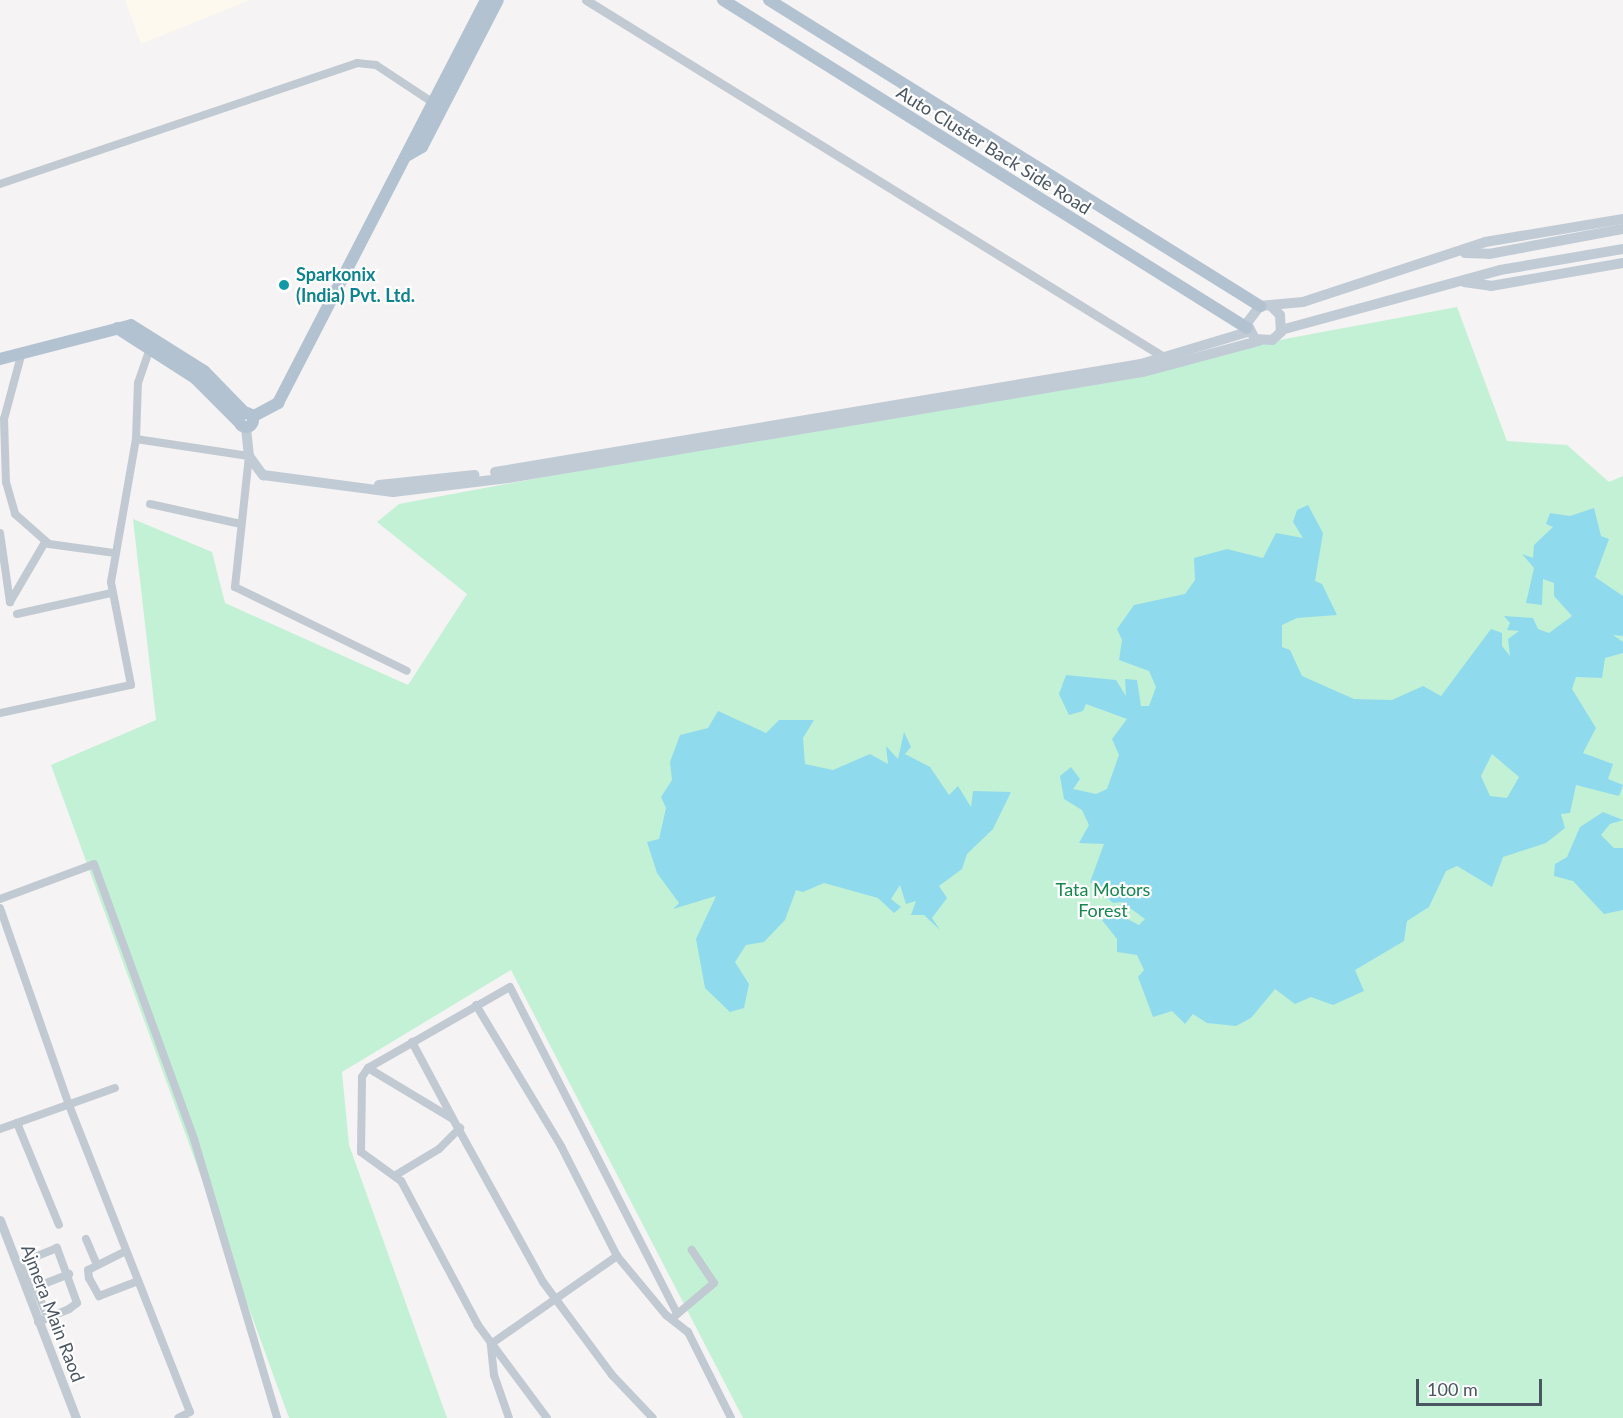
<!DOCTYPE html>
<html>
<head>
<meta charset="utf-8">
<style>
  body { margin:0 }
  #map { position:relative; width:1623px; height:1418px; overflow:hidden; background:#f5f3f3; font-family:Lato,sans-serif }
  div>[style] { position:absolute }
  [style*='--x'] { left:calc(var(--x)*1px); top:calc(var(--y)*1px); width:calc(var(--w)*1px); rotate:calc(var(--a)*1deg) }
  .commercial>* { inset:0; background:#fdf9ef }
  .green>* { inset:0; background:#c3f1d5 }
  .water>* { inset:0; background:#90daee }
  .minor>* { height:8px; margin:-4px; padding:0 4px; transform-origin:4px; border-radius:4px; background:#c1cad2 }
  .tertiary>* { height:9px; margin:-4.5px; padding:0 4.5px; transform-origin:4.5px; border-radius:4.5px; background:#c1cad2 }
  .secondary>* { height:10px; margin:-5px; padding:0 5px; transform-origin:5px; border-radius:5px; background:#c1cbd6 }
  .primary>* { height:12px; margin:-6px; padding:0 6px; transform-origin:6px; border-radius:6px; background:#b3c2d1 }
  .primary>.ring { margin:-6px; padding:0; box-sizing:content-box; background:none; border:12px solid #b3c2d1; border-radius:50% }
  .dots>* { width:16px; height:16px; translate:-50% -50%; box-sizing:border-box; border:3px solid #fff; border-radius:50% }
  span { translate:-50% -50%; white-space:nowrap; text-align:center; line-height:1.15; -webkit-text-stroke:4.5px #fff; paint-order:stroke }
  .street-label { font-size:18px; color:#4a5661 }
  .culture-label { font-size:18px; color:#0d838f; font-weight:700 }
  .left { translate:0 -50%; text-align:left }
  .park-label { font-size:18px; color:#17864f }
  .scale { position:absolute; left:1416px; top:1379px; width:126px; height:27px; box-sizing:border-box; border:3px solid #4a5661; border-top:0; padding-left:8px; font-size:18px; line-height:21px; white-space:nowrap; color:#4a5661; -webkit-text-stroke:4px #fff; paint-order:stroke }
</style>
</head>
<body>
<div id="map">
  <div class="commercial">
    <i style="clip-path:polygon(125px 0,250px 0,141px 44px)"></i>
  </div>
  <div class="green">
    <i style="clip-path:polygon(1457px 307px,1507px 441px,1567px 445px,1609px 482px,1623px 476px,1623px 1418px,743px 1418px,511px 970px,342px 1072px,349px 1145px,447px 1418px,289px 1418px,51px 765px,156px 720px,133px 519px,212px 552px,225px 603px,408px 685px,467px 594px,377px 522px,399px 504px)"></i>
  </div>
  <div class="water">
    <i style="clip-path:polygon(evenodd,1308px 505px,1323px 533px,1315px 581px,1322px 584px,1337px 615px,1297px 618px,1282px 625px,1282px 647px,1290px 650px,1302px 676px,1354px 699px,1392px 700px,1423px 686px,1441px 696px,1491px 629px,1502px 633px,1502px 646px,1510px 656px,1508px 639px,1519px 631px,1507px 630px,1510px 623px,1504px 616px,1533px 618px,1538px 629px,1549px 633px,1572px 616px,1554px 596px,1554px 583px,1543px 579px,1542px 605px,1526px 603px,1534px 568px,1522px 554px,1533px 558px,1534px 545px,1553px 527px,1546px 524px,1550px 513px,1570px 516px,1594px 508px,1601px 536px,1609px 539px,1595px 577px,1623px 596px,1623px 636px,1613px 635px,1623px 642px,1623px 653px,1605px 658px,1602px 678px,1576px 677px,1572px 689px,1596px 728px,1583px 753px,1613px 764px,1608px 779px,1623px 785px,1619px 796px,1576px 785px,1570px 813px,1561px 814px,1565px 828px,1546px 843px,1503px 857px,1492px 887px,1457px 866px,1446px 871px,1429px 907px,1407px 921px,1404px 941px,1355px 970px,1364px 991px,1333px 1005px,1311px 997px,1295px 1004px,1275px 989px,1251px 1018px,1236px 1026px,1207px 1023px,1193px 1014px,1185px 1024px,1172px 1011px,1153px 1017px,1138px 977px,1144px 970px,1137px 955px,1117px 952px,1117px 939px,1102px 920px,1114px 912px,1139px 925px,1145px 919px,1122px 902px,1113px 903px,1090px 882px,1104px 844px,1079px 843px,1089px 825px,1082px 810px,1064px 799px,1060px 776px,1071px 767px,1080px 779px,1073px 789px,1096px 794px,1107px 789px,1119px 755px,1112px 739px,1127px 719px,1086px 704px,1083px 711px,1069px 715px,1059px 694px,1066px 675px,1116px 680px,1126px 696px,1125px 679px,1137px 680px,1141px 706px,1149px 706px,1156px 687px,1149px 671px,1119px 660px,1122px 640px,1117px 629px,1134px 605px,1185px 594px,1195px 580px,1194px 558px,1227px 549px,1263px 558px,1276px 533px,1303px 538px,1293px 522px,1297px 510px,1308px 505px,1492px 754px,1519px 777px,1507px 798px,1490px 796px,1481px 776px,1492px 754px)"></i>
    <i style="clip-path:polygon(718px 711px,766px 733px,779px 720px,814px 720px,803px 738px,805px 764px,833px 770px,870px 754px,888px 764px,886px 746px,898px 759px,904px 732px,911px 747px,905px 754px,930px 767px,949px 795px,958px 786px,971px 807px,973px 791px,1011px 792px,993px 829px,967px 854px,962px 869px,939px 886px,947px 898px,932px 918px,940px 930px,924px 915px,911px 915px,916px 901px,906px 904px,900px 885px,891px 899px,901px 907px,894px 913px,878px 898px,824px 883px,803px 892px,796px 890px,785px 920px,764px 942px,746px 945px,735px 962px,749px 984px,744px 1008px,730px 1012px,705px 988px,696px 939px,716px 896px,673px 909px,679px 903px,657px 873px,647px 842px,659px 839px,666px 808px,661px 797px,672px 780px,670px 762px,680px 735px,708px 728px)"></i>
    <i style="clip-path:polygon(1603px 812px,1623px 820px,1610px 824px,1601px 835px,1614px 848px,1623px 848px,1623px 910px,1604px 914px,1573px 881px,1554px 876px,1555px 864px,1567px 857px,1580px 827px)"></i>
  </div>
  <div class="minor">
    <i style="--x:0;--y:184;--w:377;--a:-18.7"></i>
    <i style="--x:357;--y:63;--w:19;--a:6"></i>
    <i style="--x:376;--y:65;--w:71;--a:33.5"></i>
    <i style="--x:22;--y:352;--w:69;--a:105"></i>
    <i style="--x:4;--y:419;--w:63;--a:88.2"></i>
    <i style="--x:6;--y:482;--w:33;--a:74"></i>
    <i style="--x:15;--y:514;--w:45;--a:41.4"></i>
    <i style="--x:49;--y:544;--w:67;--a:7.8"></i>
    <i style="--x:136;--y:439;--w:114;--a:8.6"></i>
    <i style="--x:249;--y:456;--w:132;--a:96.1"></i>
    <i style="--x:235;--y:587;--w:191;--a:26"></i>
    <i style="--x:150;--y:504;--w:93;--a:12.4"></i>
    <i style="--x:0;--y:533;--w:70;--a:81.8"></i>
    <i style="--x:10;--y:602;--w:69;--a:-59.7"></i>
    <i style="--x:17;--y:614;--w:96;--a:-12.6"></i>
    <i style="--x:0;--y:713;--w:134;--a:-12.1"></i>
    <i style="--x:131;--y:685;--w:105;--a:-101"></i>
    <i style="--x:111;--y:582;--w:145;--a:-80.1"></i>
    <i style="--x:136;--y:439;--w:56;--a:-88"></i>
    <i style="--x:138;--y:383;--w:36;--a:-71"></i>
    <i style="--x:0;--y:899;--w:100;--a:-20.4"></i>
    <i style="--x:94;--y:864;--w:293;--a:70"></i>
    <i style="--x:194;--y:1139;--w:291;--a:73.4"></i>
    <i style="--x:0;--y:908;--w:209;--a:70.7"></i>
    <i style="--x:69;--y:1105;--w:330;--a:68.5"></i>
    <i style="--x:190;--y:1412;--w:13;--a:153"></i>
    <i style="--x:476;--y:1005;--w:165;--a:58.9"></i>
    <i style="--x:561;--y:1146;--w:123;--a:63"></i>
    <i style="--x:617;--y:1256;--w:77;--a:50.3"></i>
    <i style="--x:666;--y:1315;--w:28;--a:38"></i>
    <i style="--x:688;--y:1332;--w:96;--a:63.4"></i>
    <i style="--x:412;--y:1042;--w:85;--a:61.9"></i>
    <i style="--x:368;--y:1068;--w:99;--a:31"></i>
    <i style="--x:453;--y:1119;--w:186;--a:61.1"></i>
    <i style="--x:543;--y:1282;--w:116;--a:53.4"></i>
    <i style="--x:612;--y:1375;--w:59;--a:46.4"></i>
    <i style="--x:17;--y:1123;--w:110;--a:67.6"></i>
    <i style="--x:0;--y:1129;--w:122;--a:-19.6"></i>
    <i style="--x:396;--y:1175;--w:50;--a:-31.2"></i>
    <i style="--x:439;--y:1149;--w:30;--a:-45"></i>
    <i style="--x:86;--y:1239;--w:28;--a:67"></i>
    <i style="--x:126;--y:1251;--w:42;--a:153.4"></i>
    <i style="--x:88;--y:1270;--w:8;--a:83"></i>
    <i style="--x:89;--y:1278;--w:21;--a:61"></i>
    <i style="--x:99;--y:1296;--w:42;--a:-21"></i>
    <i style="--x:31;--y:1289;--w:41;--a:-21.5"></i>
    <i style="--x:675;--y:1316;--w:51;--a:-40.2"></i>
    <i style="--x:714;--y:1283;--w:40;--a:-124"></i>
    <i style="--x:38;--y:1322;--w:11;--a:-22"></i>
    <i style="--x:48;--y:1318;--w:23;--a:-23"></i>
    <i style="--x:69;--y:1309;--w:10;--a:-37"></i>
    <i style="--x:77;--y:1303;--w:59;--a:-110"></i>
    <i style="--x:57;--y:1248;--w:35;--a:158"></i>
    <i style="--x:24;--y:1261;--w:62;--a:67.2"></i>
    <i style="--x:509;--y:1418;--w:46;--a:-109.2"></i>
    <i style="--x:494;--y:1375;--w:31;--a:-96"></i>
    <i style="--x:491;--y:1344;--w:154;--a:-34.9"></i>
    <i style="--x:547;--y:1418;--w:116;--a:-126.6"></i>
    <i style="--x:478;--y:1325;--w:163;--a:-118.1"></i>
    <i style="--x:401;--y:1181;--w:49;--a:-144.1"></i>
    <i style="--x:361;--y:1152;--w:75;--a:-89.2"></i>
    <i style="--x:362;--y:1077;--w:11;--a:-56"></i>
    <i style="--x:368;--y:1068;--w:163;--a:-29.7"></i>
    <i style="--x:510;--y:987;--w:367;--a:62.9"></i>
  </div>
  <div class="tertiary">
    <i style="--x:586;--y:0;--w:683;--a:31.71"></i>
    <i style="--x:0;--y:1220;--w:212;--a:69"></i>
  </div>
  <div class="secondary">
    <i style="--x:1465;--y:253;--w:24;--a:2"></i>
    <i style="--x:1489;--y:254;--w:136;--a:-10.6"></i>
    <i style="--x:1464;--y:282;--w:27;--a:8"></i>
    <i style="--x:1491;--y:286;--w:134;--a:-9.9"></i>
    <i style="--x:1272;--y:307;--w:11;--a:45"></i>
    <i style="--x:1280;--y:315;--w:17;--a:87"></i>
    <i style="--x:1281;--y:332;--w:12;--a:138"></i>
    <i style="--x:1272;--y:340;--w:17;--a:-177"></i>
    <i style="--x:1255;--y:339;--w:18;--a:-117"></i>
    <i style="--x:1247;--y:323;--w:21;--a:-53"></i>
    <i style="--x:1260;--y:306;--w:43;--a:-5.3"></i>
    <i style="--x:1303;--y:302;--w:192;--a:-18.2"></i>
    <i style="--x:1485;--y:242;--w:140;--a:-9.5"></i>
    <i style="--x:1281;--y:330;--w:227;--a:-15.3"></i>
    <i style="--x:1500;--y:270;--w:125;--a:-9.7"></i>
    <i style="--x:246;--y:428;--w:28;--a:84"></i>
    <i style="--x:249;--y:456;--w:24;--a:54"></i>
    <i style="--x:263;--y:475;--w:131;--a:7.5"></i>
    <i style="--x:393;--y:492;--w:116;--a:-6.9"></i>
    <i style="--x:508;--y:478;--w:644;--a:-9.48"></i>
    <i style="--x:1143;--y:372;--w:120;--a:-15"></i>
    <i style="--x:495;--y:472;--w:655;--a:-9.49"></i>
    <i style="--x:1141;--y:364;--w:112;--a:-16.7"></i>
    <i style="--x:379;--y:485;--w:96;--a:-6"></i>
  </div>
  <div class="primary">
    <i style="--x:723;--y:0;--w:618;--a:32.04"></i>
    <i style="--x:769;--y:0;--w:579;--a:31.93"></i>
    <i style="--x:408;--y:155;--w:16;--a:-30"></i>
    <i style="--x:422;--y:147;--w:165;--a:-62.7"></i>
    <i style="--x:117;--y:328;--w:93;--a:32.7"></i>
    <i style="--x:195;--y:378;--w:61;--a:45"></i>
    <i style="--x:0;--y:359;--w:135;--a:-14.5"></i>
    <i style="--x:131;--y:325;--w:86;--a:32.2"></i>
    <i style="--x:204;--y:371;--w:59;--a:45.7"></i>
    <i class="ring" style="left:239px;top:413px;width:2px;height:2px"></i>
    <i style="--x:252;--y:417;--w:30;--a:-28"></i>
    <i style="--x:278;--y:403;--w:454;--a:-62.7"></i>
  </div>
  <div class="dots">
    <i style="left:284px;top:285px;background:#0f9aa8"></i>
  </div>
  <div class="street-label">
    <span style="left:994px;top:150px;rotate:32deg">Auto Cluster Back Side Road</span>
    <span style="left:53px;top:1313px;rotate:69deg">Ajmera Main Raod</span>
  </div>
  <div class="culture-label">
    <span class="left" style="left:296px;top:285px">Sparkonix<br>(India) Pvt. Ltd.</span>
  </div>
  <div class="park-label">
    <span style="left:1103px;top:900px">Tata Motors<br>Forest</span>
  </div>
  <div class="scale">100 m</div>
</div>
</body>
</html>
